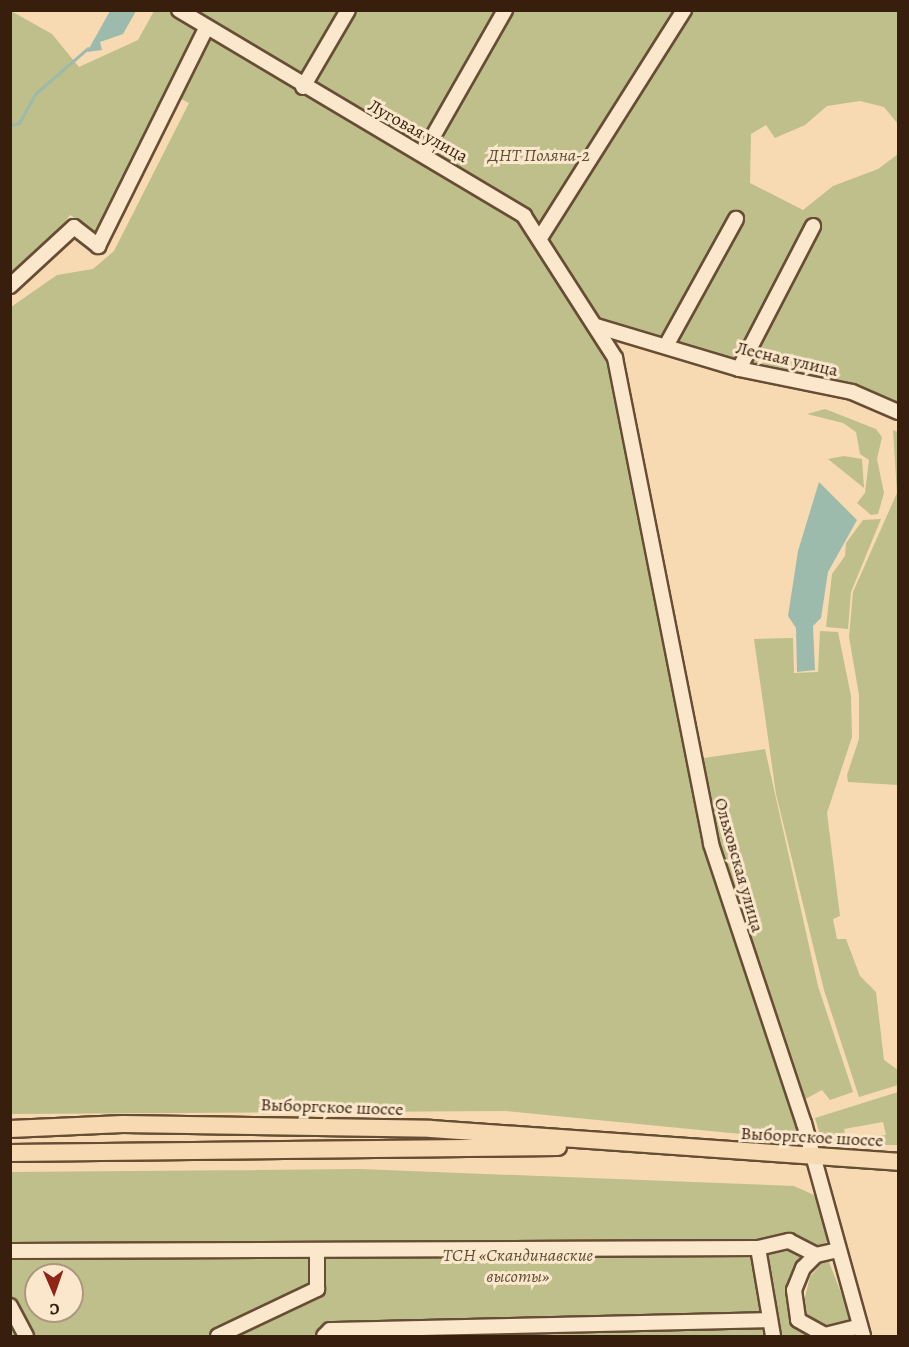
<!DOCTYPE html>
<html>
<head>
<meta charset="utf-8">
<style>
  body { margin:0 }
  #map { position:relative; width:909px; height:1347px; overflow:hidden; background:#f7dab1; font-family:Alegreya,serif }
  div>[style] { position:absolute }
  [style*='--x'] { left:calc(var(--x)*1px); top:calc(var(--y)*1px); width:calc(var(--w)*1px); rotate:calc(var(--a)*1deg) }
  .green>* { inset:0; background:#bebf8a }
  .water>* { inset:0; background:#9dbbac }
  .stream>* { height:3px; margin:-1.5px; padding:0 1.5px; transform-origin:1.5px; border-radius:1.5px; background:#9dbbac }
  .roads { filter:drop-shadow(2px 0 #684d35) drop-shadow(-2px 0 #684d35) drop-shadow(0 2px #684d35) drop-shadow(0 -2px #684d35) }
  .minor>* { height:14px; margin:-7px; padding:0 7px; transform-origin:7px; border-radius:7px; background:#fae7cc }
  .major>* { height:16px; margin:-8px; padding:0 8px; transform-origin:8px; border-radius:8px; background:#f7dab1 }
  span { translate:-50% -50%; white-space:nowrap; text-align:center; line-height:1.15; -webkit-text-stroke:6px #fae7cc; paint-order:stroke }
  .street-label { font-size:18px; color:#381e0c }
  .park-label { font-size:18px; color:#604e32; font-style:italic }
  .frame { position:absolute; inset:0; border:12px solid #381e0c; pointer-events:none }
  .north { position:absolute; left:24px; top:1263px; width:60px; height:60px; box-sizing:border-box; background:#fae7cc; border:2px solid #ac977f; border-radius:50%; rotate:178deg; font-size:16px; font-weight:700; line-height:24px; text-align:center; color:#381e0c }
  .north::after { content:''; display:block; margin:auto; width:21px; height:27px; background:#8f2418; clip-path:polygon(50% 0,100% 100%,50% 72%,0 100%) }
</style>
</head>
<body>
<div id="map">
  <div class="green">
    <i style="clip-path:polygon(11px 11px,52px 34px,79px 67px,138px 40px,154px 11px,898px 11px,898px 124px,884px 107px,860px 101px,827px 106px,805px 125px,775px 138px,766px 125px,751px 134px,750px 183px,803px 210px,833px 186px,878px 169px,898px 154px,898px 412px,632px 335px,605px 340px,697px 759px,765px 749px,818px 986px,853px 1092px,830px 1100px,822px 1090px,798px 1103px,804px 1123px,791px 1139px,506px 1111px,11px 1114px,11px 307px,57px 275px,93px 269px,114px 251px,189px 103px,171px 94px,100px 235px,70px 215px,34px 261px,11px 279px)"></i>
    <i style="clip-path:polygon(825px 409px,876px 429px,882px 437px,877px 459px,884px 493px,878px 514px,871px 515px,857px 503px,865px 493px,869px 460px,860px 454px,856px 432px,843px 423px,807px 414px)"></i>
    <i style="clip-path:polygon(893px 430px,898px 432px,898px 785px,848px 782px,847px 775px,859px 739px,859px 695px,849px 637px,853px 592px,897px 493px)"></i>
    <i style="clip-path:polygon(844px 456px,862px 459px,864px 488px,828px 459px)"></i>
    <i style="clip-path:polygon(881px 519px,851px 592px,848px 629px,826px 627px,832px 574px,845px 556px,846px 543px,863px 520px)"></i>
    <i style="clip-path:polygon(820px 631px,838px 632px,851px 696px,852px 737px,827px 813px,840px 916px,833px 919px,837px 939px,846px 939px,860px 976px,876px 992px,884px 1060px,898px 1070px,898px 1085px,859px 1097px,824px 990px,776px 794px,754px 639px,793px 638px,794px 673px,818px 672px)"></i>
    <i style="clip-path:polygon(evenodd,898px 1092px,898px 1145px,823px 1145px,815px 1118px,898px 1092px,883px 1122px,886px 1135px,846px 1138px,844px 1129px,883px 1122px)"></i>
    <i style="clip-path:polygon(evenodd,360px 1169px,794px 1186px,814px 1195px,824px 1211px,829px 1240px,808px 1255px,791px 1307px,835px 1336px,11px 1336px,10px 1172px,360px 1169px,36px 1275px,72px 1275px,72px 1311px,36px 1311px,36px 1275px)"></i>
    <i style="clip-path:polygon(827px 1257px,853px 1323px,826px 1333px,806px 1318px,803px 1305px,810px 1277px)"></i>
  </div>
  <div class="water">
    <i style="clip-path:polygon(110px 11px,136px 11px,123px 34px,100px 42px,102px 50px,87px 52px)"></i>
    <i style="clip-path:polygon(819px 482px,857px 520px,828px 572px,821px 618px,813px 626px,815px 670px,797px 672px,796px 628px,788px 616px,798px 551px)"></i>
  </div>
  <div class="stream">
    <i style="--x:10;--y:125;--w:9;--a:-13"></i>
    <i style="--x:19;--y:123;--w:33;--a:-61"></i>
    <i style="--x:35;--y:94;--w:70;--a:-41"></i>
  </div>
  <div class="roads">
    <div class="minor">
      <i style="--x:179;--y:10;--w:402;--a:30.8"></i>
      <i style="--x:524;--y:216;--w:169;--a:57.3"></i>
      <i style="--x:615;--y:358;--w:495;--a:78.8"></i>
      <i style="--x:711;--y:844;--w:294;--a:71.6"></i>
      <i style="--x:804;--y:1123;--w:221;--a:74.5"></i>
      <i style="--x:303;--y:87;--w:89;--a:-59.7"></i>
      <i style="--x:423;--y:154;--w:166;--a:-60.3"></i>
      <i style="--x:540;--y:238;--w:270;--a:-57.7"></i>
      <i style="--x:10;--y:286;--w:87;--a:-42.7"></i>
      <i style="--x:74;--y:227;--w:31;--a:38"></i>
      <i style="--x:98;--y:246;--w:243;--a:-63.6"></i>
      <i style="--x:596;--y:326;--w:149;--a:16.7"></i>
      <i style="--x:739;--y:369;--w:115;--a:11.5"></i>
      <i style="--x:852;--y:392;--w:50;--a:23.5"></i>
      <i style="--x:667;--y:344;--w:143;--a:-61.1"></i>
      <i style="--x:739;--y:369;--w:161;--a:-62.6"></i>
      <i style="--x:758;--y:1248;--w:89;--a:80.3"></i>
      <i style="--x:838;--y:1250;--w:23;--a:167"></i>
      <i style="--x:816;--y:1255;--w:18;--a:135"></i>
      <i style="--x:803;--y:1268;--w:24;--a:112"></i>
      <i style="--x:794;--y:1290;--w:30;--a:82"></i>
      <i style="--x:798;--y:1320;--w:31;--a:29"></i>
      <i style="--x:825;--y:1335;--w:36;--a:-14"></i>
      <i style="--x:10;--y:1251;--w:748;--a:-0.23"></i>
      <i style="--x:758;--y:1248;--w:32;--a:-13"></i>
      <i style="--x:789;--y:1241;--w:30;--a:27"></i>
      <i style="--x:10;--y:1306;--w:34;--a:62"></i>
      <i style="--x:218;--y:1336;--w:110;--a:-25.4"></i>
      <i style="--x:317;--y:1289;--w:36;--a:-90"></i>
      <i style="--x:324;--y:1336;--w:8;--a:-45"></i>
      <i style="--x:330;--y:1330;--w:437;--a:-1.3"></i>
    </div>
    <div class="major">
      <i style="--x:10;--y:1129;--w:113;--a:-2.5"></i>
      <i style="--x:123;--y:1124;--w:308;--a:0.9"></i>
      <i style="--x:431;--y:1129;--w:468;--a:4"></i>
      <i style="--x:10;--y:1153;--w:548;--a:-0.63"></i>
    </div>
  </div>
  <div class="street-label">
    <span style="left:418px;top:131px;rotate:29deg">Луговая улица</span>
    <span style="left:787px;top:359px;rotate:13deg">Лесная улица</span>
    <span style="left:739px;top:865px;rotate:74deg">Ольховская улица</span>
    <span style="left:332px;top:1107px;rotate:2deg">Выборгское шоссе</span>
    <span style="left:812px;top:1137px;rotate:3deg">Выборгское шоссе</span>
  </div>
  <div class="park-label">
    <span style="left:539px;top:155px">ДНТ Поляна-2</span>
    <span style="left:518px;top:1266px">ТСН «Скандинавские<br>высоты»</span>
  </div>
  <div class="frame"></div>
  <div class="north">С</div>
</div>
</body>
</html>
